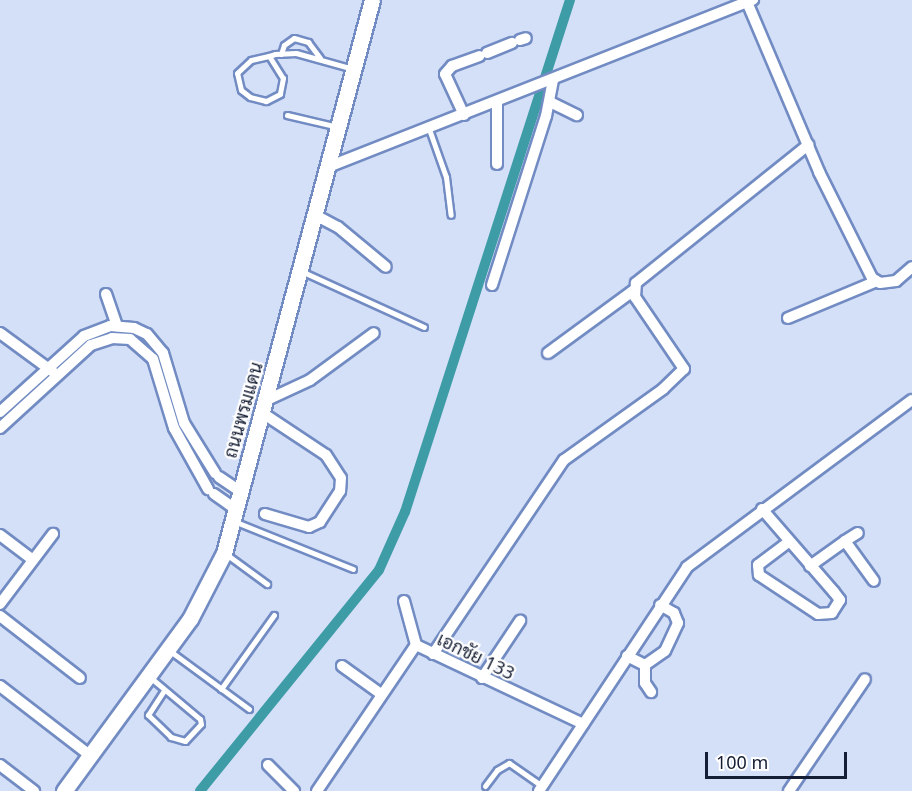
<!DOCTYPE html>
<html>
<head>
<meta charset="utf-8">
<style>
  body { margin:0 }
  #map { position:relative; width:912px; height:791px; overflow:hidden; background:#d4dff8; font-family:"Noto Sans",Sarabun,sans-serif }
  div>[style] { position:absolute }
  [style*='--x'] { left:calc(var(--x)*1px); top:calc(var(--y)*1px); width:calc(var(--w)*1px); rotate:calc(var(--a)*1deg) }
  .canal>* { height:10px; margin:-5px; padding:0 5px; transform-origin:5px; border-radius:5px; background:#3e9ca6 }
  .roads { filter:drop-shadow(2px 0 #728cc3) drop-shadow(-2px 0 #728cc3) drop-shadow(0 2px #728cc3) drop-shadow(0 -2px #728cc3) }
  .lane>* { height:5px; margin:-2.5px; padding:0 2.5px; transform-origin:2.5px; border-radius:2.5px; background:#fff }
  .street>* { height:10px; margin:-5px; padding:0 5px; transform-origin:5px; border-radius:5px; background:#fff }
  .secondary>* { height:15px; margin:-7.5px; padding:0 7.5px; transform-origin:7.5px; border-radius:7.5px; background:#fff }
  span { translate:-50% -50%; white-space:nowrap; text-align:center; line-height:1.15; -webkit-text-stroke:4.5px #fff; paint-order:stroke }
  .street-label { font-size:18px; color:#151e34 }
  .scale { position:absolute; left:705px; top:752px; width:142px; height:27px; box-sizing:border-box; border:3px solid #151e34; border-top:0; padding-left:8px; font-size:18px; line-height:21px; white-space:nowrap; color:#151e34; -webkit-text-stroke:4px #fff; paint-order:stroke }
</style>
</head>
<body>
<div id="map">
  <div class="canal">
    <i style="--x:200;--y:791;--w:284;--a:-51"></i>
    <i style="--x:379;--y:570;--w:64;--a:-65.9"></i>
    <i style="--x:405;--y:512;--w:538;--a:-72.14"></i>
  </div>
  <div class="roads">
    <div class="lane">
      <i style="--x:281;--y:54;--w:9;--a:-72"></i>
      <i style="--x:284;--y:45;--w:12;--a:-35"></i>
      <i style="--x:294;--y:38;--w:15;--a:16"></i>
      <i style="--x:308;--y:42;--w:20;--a:53"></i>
      <i style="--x:269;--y:56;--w:26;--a:58"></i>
      <i style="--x:283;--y:78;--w:16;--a:101"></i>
      <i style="--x:280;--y:94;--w:16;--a:153"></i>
      <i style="--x:266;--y:101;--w:16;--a:-166"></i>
      <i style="--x:250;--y:97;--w:11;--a:-142"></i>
      <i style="--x:241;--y:90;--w:17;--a:-103"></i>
      <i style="--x:237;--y:73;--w:19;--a:-43"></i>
      <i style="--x:251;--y:60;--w:18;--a:-13"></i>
      <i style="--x:269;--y:56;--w:6;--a:-18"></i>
      <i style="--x:275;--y:54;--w:21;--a:-3"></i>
      <i style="--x:296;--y:53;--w:59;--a:15.7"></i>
      <i style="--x:287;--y:115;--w:52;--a:13.2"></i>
      <i style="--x:429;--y:129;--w:51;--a:70.5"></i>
      <i style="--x:446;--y:177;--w:38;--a:83"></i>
      <i style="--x:301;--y:271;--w:135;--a:24.5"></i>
      <i style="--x:236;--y:522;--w:126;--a:21.9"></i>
      <i style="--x:226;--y:554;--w:51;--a:36.2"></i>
      <i style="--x:170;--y:651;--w:98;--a:36.3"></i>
      <i style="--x:151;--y:678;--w:64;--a:39.9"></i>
      <i style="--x:200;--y:719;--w:5;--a:79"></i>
      <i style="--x:201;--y:724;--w:23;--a:133"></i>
      <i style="--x:185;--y:741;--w:15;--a:-164"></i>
      <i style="--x:171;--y:737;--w:32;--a:-136"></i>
      <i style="--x:148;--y:715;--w:30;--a:-57"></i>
      <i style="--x:221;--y:689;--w:91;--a:-54.4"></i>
      <i style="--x:485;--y:786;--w:20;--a:-53"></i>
      <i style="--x:497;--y:770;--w:14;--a:-30"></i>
      <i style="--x:509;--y:763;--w:40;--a:34.9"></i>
    </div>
    <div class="street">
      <i style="--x:747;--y:2;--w:185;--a:67"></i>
      <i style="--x:819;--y:172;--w:119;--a:63.4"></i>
      <i style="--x:872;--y:278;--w:9;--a:32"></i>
      <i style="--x:880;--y:283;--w:16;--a:-7"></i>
      <i style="--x:896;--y:281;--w:21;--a:-41"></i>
      <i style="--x:520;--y:40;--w:6;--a:-18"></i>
      <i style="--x:487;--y:53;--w:27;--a:-22"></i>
      <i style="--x:497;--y:102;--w:62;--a:90"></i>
      <i style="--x:550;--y:102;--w:30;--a:26"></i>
      <i style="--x:464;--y:115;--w:45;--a:-114.9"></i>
      <i style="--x:445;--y:74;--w:11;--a:-49"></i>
      <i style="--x:452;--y:66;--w:29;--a:-20"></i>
      <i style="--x:328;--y:167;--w:457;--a:-21.5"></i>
      <i style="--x:315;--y:215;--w:26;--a:28"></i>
      <i style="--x:338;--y:227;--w:62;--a:39.8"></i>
      <i style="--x:492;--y:285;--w:177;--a:-72.3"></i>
      <i style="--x:546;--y:116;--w:37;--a:-79"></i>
      <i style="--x:106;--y:294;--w:34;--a:71"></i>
      <i style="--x:788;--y:318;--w:96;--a:-22.6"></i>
      <i style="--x:0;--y:333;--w:66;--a:36.3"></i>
      <i style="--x:548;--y:353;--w:107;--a:-36.2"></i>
      <i style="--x:267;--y:400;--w:47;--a:-24.9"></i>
      <i style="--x:310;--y:380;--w:79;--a:-36.3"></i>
      <i style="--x:0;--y:412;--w:113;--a:-42.1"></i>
      <i style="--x:84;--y:336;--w:28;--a:-21"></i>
      <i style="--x:110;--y:326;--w:24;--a:5"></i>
      <i style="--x:134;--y:328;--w:14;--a:25"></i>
      <i style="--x:147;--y:334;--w:25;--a:50"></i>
      <i style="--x:163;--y:353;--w:73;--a:73.3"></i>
      <i style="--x:184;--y:423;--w:59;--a:58.2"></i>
      <i style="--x:264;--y:414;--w:74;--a:33.5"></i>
      <i style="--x:326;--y:455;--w:27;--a:57"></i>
      <i style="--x:341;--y:478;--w:13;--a:94"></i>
      <i style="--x:340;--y:491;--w:37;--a:123"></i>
      <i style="--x:320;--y:522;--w:12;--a:156"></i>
      <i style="--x:309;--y:527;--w:46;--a:-163.5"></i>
      <i style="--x:0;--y:428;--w:123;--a:-42.4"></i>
      <i style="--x:91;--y:345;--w:22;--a:-18"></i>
      <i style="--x:112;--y:338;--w:18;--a:3"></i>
      <i style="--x:130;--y:339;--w:30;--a:41"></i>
      <i style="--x:153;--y:359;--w:72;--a:73.1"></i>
      <i style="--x:174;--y:428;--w:70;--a:60.9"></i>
      <i style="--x:219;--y:477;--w:25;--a:34"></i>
      <i style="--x:214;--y:494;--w:28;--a:35"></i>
      <i style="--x:762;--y:509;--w:110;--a:49.1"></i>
      <i style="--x:834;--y:592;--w:10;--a:53"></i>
      <i style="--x:840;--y:600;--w:15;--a:122"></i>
      <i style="--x:832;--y:613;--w:14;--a:176"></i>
      <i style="--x:818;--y:614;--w:71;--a:-146.5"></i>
      <i style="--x:759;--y:575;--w:10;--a:-96"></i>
      <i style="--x:758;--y:565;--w:38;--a:-37"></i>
      <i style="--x:0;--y:535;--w:41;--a:37.1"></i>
      <i style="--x:845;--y:541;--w:15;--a:-32"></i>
      <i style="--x:810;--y:566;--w:43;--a:-35.5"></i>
      <i style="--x:845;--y:541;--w:49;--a:54.1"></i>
      <i style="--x:404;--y:601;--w:46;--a:74.7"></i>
      <i style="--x:0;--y:604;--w:88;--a:-52.9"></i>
      <i style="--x:0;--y:616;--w:101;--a:37.8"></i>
      <i style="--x:416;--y:645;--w:185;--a:25.3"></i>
      <i style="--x:433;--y:654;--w:234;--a:-56"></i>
      <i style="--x:564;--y:460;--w:122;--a:-35.6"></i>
      <i style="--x:663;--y:389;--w:29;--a:-44"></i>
      <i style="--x:684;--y:369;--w:87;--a:-124.2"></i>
      <i style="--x:635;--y:297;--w:14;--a:-86"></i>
      <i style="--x:636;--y:283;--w:221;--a:-38.7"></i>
      <i style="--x:627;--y:656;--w:20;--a:27"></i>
      <i style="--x:645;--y:665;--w:24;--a:-35"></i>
      <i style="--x:665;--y:651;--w:31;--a:-65"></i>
      <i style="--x:678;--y:623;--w:11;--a:-112"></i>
      <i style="--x:674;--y:613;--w:16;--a:-150"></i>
      <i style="--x:645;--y:665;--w:18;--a:90"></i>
      <i style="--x:645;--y:683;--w:11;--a:56"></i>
      <i style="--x:342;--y:666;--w:48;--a:35.7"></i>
      <i style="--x:482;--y:678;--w:69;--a:-56.3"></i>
      <i style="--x:0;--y:686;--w:115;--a:37.6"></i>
      <i style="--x:0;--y:765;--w:43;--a:37.4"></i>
      <i style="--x:268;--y:765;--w:37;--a:45"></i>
      <i style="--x:317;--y:791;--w:176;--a:-55.9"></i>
      <i style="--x:539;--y:791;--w:268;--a:-56.5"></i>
      <i style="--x:687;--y:567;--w:280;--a:-36.6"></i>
      <i style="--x:789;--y:791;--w:135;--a:-55.8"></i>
    </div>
    <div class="secondary">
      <i style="--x:64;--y:791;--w:213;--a:-53.8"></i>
      <i style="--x:190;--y:619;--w:74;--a:-62.7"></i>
      <i style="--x:224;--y:553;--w:572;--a:-75.02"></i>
    </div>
  </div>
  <div class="street-label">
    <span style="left:243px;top:410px;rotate:-74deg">ถนนพรมแดน</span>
    <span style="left:476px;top:656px;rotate:26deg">เอกชัย 133</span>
  </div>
  <div class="scale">100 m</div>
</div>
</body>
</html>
